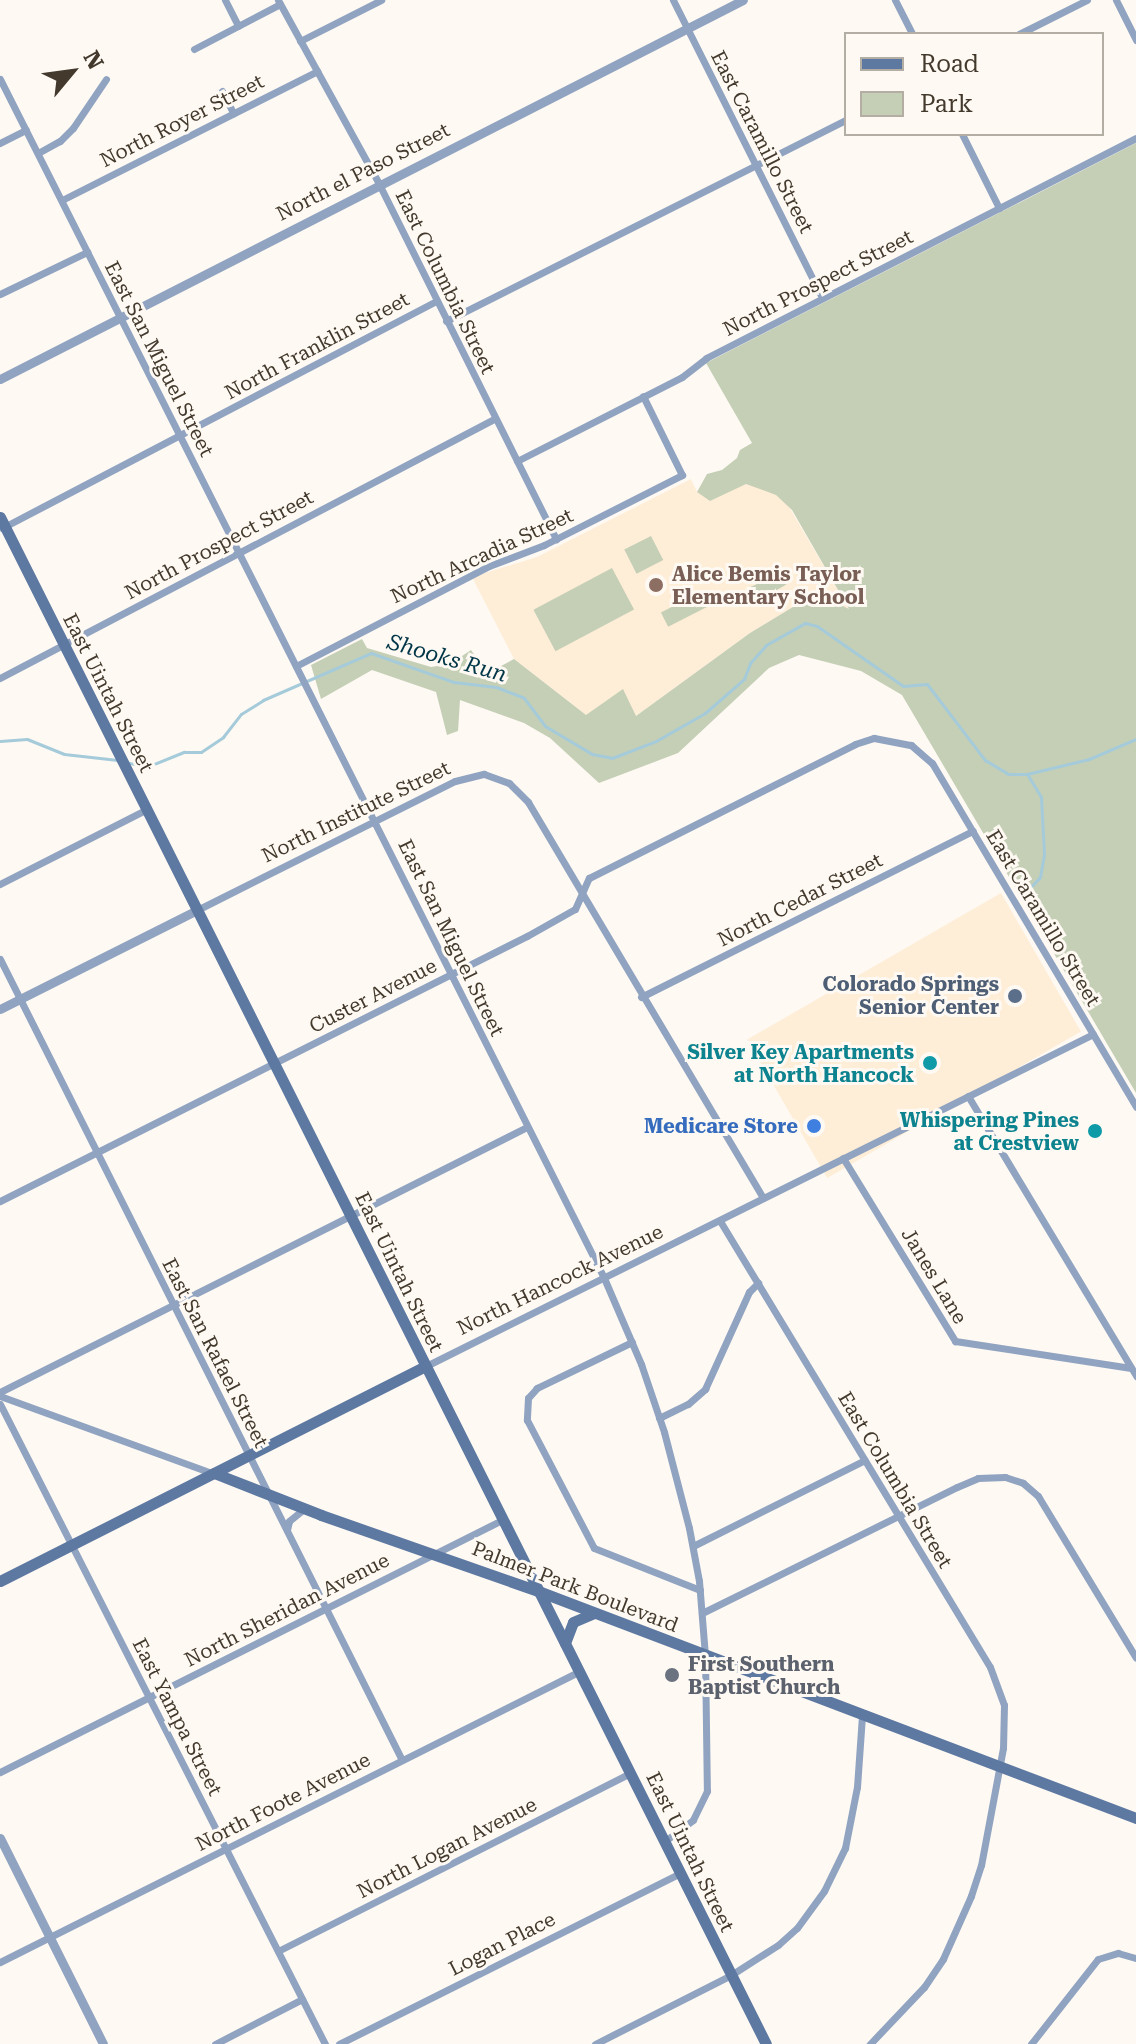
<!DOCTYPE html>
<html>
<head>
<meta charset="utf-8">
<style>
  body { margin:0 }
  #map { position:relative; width:1136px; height:2044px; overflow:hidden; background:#fef9f3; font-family:"Roboto Serif",serif }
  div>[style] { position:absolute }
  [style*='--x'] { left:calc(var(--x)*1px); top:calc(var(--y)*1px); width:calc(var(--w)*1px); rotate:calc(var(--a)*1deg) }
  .built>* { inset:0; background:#ffeed7; transform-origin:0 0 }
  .green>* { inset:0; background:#c4cfb6; transform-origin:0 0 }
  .stream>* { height:3px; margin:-1.5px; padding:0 1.5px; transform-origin:1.5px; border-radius:1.5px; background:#a5cbda }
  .minor>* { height:7px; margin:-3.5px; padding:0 3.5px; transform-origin:3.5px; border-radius:3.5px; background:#90a3c0 }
  .tertiary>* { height:9px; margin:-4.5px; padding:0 4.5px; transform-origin:4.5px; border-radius:4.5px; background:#90a3c0 }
  .secondary>* { height:11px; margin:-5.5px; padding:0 5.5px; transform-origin:5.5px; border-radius:5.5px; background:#5d79a2 }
  .dots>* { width:22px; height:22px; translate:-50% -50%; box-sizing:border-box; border:4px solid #fef9f3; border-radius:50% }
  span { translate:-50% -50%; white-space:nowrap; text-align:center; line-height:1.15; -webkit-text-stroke:6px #fef9f3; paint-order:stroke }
  .street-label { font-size:20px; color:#433a2d }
  .education-label { font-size:20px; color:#785e54; font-weight:700 }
  .left { translate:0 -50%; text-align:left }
  .service-label { font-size:20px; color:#4e5e75; font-weight:700 }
  .right { translate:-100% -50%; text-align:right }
  .culture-label { font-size:20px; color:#0d838f; font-weight:700 }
  .shop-label { font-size:20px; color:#366cbe; font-weight:700 }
  .worship-label { font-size:20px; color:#5b616d; font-weight:700 }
  .water-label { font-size:22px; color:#003647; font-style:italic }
  .legend { position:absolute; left:844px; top:32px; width:260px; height:104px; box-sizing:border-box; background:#fef9f3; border:2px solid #b3ada4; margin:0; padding:10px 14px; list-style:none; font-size:24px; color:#433a2d }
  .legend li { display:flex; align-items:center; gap:16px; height:40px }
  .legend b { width:40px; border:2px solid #b3ada4 }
  .north { position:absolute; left:32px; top:32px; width:80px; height:80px; -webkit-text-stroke:6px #fef9f3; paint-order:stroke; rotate:61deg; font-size:22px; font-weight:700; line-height:32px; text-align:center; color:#433a2d }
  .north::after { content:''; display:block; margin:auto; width:28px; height:36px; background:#433a2d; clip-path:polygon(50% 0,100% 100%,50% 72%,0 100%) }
</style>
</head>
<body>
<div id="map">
  <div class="built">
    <i style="clip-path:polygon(761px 459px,849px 609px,843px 609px,816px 593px,750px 633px,636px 716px,586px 715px,514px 659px,472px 577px,537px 557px,691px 479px,697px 492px)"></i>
    <i style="left:1001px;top:893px;width:160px;height:293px;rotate:60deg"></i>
  </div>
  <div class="green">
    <i style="clip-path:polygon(1136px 143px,1136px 1093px,902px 695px,861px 671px,799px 655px,769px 668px,678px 753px,599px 783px,550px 738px,524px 723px,460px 700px,458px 731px,447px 735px,436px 692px,372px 670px,321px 699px,311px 665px,362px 639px,367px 648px,431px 667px,450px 664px,471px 650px,488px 673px,514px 659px,586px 715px,623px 689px,636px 716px,750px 633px,816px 593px,849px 609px,792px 510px,776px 495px,746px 484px,710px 501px,697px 492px,707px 474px,722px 470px,737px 458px,740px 450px,752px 443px,706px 363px)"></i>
    <i style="left:651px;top:536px;width:27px;height:30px;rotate:63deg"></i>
    <i style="left:612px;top:568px;width:47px;height:89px;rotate:62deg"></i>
    <i style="clip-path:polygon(784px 572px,789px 583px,756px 602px,748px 588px)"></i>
    <i style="left:701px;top:592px;width:16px;height:45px;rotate:63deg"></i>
  </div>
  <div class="stream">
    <i style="--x:0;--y:741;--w:27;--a:-4"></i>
    <i style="--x:27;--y:739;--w:40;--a:22"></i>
    <i style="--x:64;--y:754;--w:54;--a:6.3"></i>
    <i style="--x:129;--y:763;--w:20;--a:9"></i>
    <i style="--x:149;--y:766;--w:38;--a:-22"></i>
    <i style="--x:184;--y:752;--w:17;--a:0"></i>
    <i style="--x:201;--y:752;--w:27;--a:-34"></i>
    <i style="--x:223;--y:737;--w:29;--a:-52"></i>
    <i style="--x:241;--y:714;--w:26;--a:-32"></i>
    <i style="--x:263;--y:700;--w:118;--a:-23.5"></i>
    <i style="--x:371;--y:653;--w:88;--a:19.3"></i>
    <i style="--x:454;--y:682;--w:42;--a:6.8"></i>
    <i style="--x:496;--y:687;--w:30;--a:21"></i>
    <i style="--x:524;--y:698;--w:35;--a:53"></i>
    <i style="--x:545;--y:726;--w:55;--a:30.8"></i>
    <i style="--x:592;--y:754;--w:20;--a:11"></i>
    <i style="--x:612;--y:758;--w:47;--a:-21.1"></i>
    <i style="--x:656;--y:741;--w:56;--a:-29.7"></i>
    <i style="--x:705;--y:713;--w:52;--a:-41.1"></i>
    <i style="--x:744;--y:679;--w:17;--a:-69"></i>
    <i style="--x:750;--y:663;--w:24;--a:-48"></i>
    <i style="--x:766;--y:645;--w:45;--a:-29.4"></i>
    <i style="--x:805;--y:623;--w:12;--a:14"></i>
    <i style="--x:817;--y:626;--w:105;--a:34.9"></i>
    <i style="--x:903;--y:686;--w:24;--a:-5"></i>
    <i style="--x:927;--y:684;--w:96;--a:52.7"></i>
    <i style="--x:985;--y:760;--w:27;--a:31"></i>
    <i style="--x:1008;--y:774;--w:19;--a:0"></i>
    <i style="--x:1027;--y:774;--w:64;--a:-13.6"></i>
    <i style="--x:1089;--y:759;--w:51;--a:-23.1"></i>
    <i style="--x:1027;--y:891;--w:19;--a:-47"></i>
    <i style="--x:1040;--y:877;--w:23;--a:-80"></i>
    <i style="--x:1044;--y:854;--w:57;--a:-93"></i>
    <i style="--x:1041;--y:797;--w:27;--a:-121"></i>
  </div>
  <div class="minor">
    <i style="--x:225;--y:0;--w:29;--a:63"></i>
    <i style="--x:278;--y:0;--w:210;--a:61.2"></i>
    <i style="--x:379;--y:184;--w:397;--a:63.5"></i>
    <i style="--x:673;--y:0;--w:333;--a:63.4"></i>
    <i style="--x:895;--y:0;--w:38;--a:63"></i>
    <i style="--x:1116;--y:0;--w:45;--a:63.4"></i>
    <i style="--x:1019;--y:34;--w:76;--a:-26.6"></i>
    <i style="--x:300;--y:41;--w:91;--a:-26.8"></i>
    <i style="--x:194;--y:49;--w:97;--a:-27.6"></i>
    <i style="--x:0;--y:79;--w:1343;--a:63.26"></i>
    <i style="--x:604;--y:1278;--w:94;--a:66.7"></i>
    <i style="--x:641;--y:1364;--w:72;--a:71.3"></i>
    <i style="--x:664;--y:1432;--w:99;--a:75.4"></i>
    <i style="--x:689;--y:1528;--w:54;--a:79.3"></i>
    <i style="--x:699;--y:1581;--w:74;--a:85.4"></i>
    <i style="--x:705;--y:1655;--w:136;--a:89.2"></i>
    <i style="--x:707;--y:1791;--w:32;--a:116"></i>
    <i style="--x:693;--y:1820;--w:35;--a:143"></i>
    <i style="--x:222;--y:91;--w:25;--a:63"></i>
    <i style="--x:962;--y:134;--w:83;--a:63.4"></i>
    <i style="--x:0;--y:143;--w:29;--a:-27"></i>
    <i style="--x:38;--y:153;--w:25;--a:-29"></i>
    <i style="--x:60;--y:141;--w:18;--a:-45"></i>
    <i style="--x:73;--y:128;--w:59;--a:-56"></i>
    <i style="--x:62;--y:200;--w:286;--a:-26.8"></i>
    <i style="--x:0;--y:294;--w:97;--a:-25.8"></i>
    <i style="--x:446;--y:321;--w:448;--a:-26.7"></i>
    <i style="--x:517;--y:461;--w:185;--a:-27"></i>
    <i style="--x:682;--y:377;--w:31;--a:-38"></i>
    <i style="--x:706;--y:358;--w:483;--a:-27.1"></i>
    <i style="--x:2;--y:528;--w:490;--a:-27.6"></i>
    <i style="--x:296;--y:666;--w:217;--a:-27.4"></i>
    <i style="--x:489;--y:566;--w:59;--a:-20.9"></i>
    <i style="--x:544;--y:545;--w:155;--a:-26.9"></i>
    <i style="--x:682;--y:475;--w:88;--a:-116.3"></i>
    <i style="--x:0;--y:678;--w:558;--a:-27.67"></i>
    <i style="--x:0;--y:884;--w:165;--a:-27"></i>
    <i style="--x:197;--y:910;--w:288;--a:-26.6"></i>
    <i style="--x:455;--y:781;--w:30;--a:-14"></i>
    <i style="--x:484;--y:774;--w:27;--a:20"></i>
    <i style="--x:509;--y:783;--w:27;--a:45"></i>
    <i style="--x:528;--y:802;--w:460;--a:59.3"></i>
    <i style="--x:0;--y:959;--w:896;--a:63.35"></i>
    <i style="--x:641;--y:997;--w:371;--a:-26.6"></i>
    <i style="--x:968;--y:1096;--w:327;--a:59"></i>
    <i style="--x:843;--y:1158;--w:215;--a:58.5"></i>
    <i style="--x:955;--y:1341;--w:178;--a:8.7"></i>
    <i style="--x:0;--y:1201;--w:590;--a:-26.7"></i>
    <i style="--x:527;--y:936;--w:55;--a:-29.4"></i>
    <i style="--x:575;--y:909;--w:34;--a:-66"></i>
    <i style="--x:589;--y:878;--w:298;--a:-26.7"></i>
    <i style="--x:855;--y:744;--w:20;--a:-18"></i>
    <i style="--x:874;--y:738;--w:38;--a:11"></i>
    <i style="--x:911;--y:745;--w:28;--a:41"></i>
    <i style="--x:932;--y:763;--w:400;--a:59.3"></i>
    <i style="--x:720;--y:1221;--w:521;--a:58.81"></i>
    <i style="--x:990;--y:1667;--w:40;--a:69.8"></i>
    <i style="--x:1004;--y:1705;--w:43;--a:91.3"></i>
    <i style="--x:1003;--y:1748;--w:119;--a:100.6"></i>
    <i style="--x:981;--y:1865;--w:33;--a:108"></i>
    <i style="--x:971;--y:1896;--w:69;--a:114"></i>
    <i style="--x:943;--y:1959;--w:34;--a:124"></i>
    <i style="--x:924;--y:1987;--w:79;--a:133.5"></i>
    <i style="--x:632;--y:1342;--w:106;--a:154.2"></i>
    <i style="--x:537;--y:1388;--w:13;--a:132"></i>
    <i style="--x:528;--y:1398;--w:22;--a:93"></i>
    <i style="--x:527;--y:1420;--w:144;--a:62.4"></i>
    <i style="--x:594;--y:1548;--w:114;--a:21.6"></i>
    <i style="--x:426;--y:1366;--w:745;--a:-26.46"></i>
    <i style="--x:0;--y:1392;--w:590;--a:-26.7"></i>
    <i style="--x:0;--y:1396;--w:226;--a:20"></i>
    <i style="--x:0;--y:1404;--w:718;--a:63.08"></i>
    <i style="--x:659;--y:1418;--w:32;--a:-26"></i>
    <i style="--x:688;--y:1404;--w:23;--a:-41"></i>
    <i style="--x:705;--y:1389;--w:107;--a:-65.6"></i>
    <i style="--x:749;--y:1292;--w:13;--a:-45"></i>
    <i style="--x:287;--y:1530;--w:9;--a:-77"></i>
    <i style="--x:289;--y:1521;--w:19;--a:-39"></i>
    <i style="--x:693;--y:1546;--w:192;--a:-26.6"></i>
    <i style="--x:702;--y:1613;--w:284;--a:-26.3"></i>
    <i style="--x:957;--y:1487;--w:23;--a:-23"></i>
    <i style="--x:978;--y:1478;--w:27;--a:-2"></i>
    <i style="--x:1005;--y:1477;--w:19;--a:18"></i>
    <i style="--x:1023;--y:1483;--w:20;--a:41"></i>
    <i style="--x:1038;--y:1496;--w:189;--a:58.8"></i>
    <i style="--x:0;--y:1772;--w:562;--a:-26.66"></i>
    <i style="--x:278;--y:1951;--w:395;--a:-26.8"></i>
    <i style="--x:0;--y:1962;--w:649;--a:-26.64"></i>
    <i style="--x:215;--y:2044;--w:98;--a:-27.3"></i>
    <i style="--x:339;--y:2044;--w:381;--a:-26.6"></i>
    <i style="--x:595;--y:2044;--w:153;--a:-26.9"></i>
    <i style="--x:731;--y:1975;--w:56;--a:-32.6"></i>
    <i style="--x:778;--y:1945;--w:25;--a:-42"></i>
    <i style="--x:797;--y:1928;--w:46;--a:-53.9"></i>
    <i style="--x:824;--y:1891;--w:48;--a:-64"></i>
    <i style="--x:845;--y:1848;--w:62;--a:-78.9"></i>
    <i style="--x:857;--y:1787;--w:72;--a:-86"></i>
    <i style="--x:1031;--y:2044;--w:108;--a:-51.8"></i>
    <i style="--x:1098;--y:1959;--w:21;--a:-17"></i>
    <i style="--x:1118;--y:1953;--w:19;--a:16"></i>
  </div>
  <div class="tertiary">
    <i style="--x:0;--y:379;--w:834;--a:-27.03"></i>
    <i style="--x:0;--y:1009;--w:220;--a:-26.7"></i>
    <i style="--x:0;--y:1838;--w:230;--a:63.4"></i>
  </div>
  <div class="secondary">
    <i style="--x:0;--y:517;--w:1708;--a:63.36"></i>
    <i style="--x:214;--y:1473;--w:115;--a:21.4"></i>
    <i style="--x:321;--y:1515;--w:230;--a:19.3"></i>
    <i style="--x:538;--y:1591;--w:640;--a:20.79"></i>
    <i style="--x:0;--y:1581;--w:477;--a:-26.8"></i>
    <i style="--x:565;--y:1643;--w:22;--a:-69"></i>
    <i style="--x:573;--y:1622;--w:23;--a:-23"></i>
  </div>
  <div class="dots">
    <i style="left:656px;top:585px;background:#8d6e63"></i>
    <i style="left:1015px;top:996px;background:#5c6f8a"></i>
    <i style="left:930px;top:1063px;background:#0f9aa8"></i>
    <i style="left:814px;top:1126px;background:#3f7fe0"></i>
    <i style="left:1095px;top:1131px;background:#0f9aa8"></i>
    <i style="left:672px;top:1675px;background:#6b7280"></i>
  </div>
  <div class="street-label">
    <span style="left:182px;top:121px;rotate:-27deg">North Royer Street</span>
    <span style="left:762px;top:142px;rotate:63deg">East Caramillo Street</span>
    <span style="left:363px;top:172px;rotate:-27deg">North el Paso Street</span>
    <span style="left:445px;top:282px;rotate:64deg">East Columbia Street</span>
    <span style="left:818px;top:283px;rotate:-27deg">North Prospect Street</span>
    <span style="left:317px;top:346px;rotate:-28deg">North Franklin Street</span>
    <span style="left:159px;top:359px;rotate:63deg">East San Miguel Street</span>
    <span style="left:219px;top:545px;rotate:-28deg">North Prospect Street</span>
    <span style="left:482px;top:556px;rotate:-25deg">North Arcadia Street</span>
    <span style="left:108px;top:693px;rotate:63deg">East Uintah Street</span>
    <span style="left:356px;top:812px;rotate:-26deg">North Institute Street</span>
    <span style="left:800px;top:900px;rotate:-27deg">North Cedar Street</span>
    <span style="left:1043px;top:918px;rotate:59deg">East Caramillo Street</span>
    <span style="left:451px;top:938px;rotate:64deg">East San Miguel Street</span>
    <span style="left:373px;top:996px;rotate:-27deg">Custer Avenue</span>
    <span style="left:399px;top:1272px;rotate:64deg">East Uintah Street</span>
    <span style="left:934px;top:1276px;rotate:59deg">Janes Lane</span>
    <span style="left:560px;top:1280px;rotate:-26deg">North Hancock Avenue</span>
    <span style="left:215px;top:1353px;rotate:63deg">East San Rafael Street</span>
    <span style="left:895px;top:1480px;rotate:59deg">East Columbia Street</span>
    <span style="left:575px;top:1587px;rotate:21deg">Palmer Park Boulevard</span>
    <span style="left:287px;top:1610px;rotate:-27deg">North Sheridan Avenue</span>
    <span style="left:177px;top:1717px;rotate:63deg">East Yampa Street</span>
    <span style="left:283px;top:1802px;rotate:-27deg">North Foote Avenue</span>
    <span style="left:447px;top:1848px;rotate:-27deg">North Logan Avenue</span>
    <span style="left:690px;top:1852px;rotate:64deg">East Uintah Street</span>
    <span style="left:502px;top:1944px;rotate:-27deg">Logan Place</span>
  </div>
  <div class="education-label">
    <span class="left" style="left:672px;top:586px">Alice Bemis Taylor<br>Elementary School</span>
  </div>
  <div class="service-label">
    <span class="right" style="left:999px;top:996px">Colorado Springs<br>Senior Center</span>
  </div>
  <div class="culture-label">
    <span class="right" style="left:914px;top:1064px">Silver Key Apartments<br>at North Hancock</span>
    <span class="right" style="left:1079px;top:1132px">Whispering Pines<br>at Crestview</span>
  </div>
  <div class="shop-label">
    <span class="right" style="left:798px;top:1126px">Medicare Store</span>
  </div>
  <div class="worship-label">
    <span class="left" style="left:688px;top:1676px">First Southern<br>Baptist Church</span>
  </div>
  <div class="water-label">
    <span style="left:447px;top:658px;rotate:16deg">Shooks Run</span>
  </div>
  <ul class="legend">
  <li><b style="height:10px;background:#5d79a2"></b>Road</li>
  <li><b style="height:22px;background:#c4cfb6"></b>Park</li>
  </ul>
  <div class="north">N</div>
</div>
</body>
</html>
